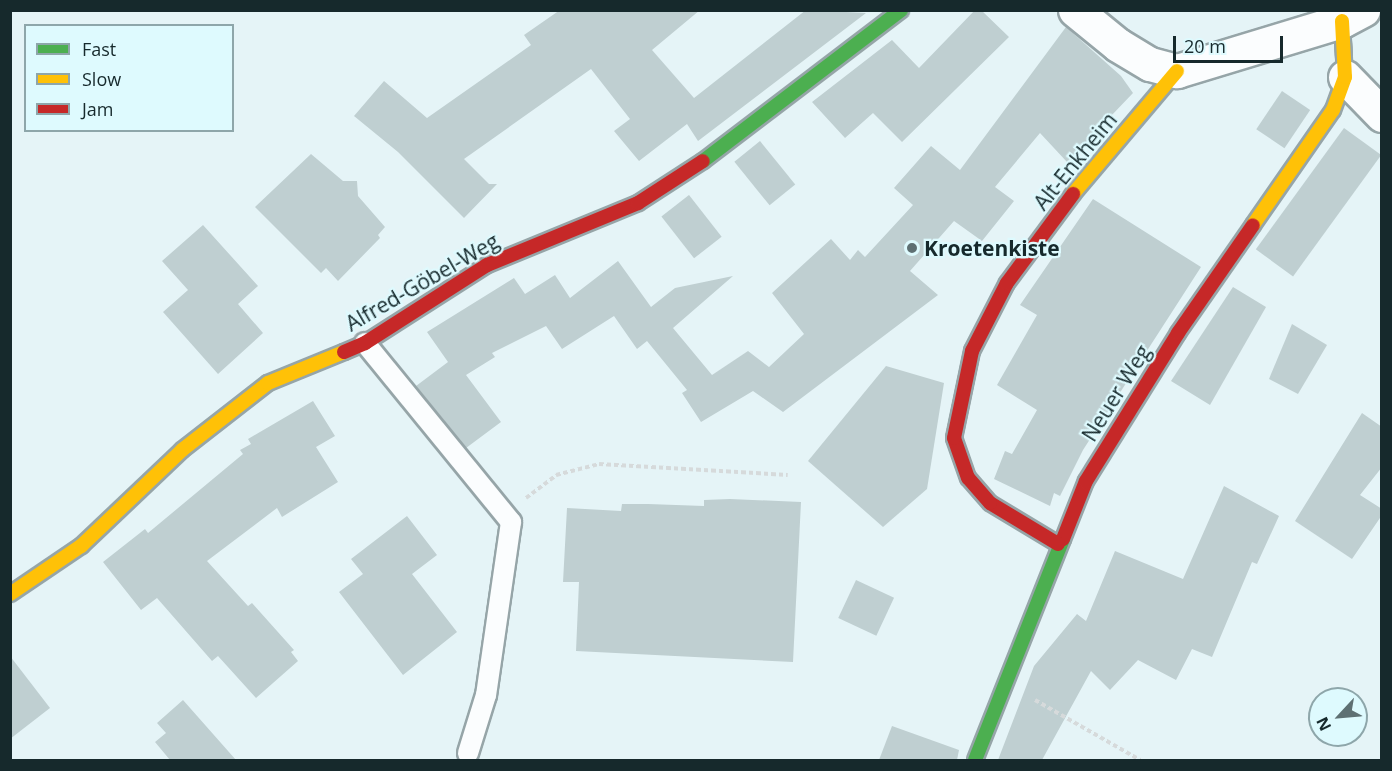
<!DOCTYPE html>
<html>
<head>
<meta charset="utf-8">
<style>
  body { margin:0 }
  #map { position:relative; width:1392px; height:771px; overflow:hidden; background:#e5f4f7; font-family:"Open Sans",sans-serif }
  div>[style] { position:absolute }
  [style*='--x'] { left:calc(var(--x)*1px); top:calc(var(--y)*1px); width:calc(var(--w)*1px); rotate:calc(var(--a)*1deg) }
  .building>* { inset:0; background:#bfcfd1; transform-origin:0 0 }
  .path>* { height:4px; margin-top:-2px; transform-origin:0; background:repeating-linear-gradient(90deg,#d6dadb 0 4.5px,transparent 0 7.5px) }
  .roads { filter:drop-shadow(2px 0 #96a5a8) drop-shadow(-2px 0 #96a5a8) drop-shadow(0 2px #96a5a8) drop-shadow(0 -2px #96a5a8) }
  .lane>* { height:20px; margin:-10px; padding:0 10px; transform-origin:10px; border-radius:10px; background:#fbfdfe }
  .street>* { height:33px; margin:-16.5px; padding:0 16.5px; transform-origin:16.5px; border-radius:16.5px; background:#fbfdfe }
  .fast>* { height:14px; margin:-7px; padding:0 7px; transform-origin:7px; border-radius:7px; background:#4caf50 }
  .slow>* { height:14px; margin:-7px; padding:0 7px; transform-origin:7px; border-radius:7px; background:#ffc107 }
  .jam>* { height:14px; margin:-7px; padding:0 7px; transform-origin:7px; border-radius:7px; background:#c62828 }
  .dots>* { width:16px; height:16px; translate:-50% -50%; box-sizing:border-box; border:3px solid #defafe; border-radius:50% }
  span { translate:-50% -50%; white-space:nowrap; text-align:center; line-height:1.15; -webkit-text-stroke:4.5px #defafe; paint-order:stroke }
  .street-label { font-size:21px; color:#16292c }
  .poi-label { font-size:21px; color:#16292c; font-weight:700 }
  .left { translate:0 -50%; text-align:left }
  .frame { position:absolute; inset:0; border:12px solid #16292c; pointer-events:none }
  .legend { position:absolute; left:24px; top:24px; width:210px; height:108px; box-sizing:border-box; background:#defafe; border:2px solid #8ea6aa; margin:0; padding:8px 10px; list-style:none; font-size:18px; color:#16292c }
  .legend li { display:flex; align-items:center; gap:12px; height:30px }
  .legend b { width:30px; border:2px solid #8ea6aa }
  .north { position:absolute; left:1308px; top:687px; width:60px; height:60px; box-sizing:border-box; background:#defafe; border:2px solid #8ea6aa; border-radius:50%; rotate:244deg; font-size:16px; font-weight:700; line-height:24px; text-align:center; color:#16292c }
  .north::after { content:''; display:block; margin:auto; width:21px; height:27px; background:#5e7073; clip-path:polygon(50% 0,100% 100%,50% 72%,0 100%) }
  .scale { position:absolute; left:1173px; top:36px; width:110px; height:27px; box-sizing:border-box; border:3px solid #16292c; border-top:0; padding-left:8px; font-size:18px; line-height:21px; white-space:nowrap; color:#16292c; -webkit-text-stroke:4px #defafe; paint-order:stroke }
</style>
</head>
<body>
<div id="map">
  <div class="building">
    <i style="clip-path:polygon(560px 10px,700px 10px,652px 50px,694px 98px,806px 10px,866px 13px,698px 141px,687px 124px,639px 161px,614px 131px,630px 119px,591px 69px,464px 159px,489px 184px,497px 184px,464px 218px,398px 152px,354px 116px,384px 81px,427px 118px,531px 45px,524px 35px)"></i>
    <i style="clip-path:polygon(975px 10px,981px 10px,1009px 37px,902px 142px,873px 113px,845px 138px,812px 102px,892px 40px,919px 68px)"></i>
    <i style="clip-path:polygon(1066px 27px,1121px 76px,1133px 93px,1067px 162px,1040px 133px,995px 187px,1014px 201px,982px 241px,954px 221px,910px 271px,938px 295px,783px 412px,753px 391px,701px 422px,682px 393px,687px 390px,647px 341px,637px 349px,614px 316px,562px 349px,546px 326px,492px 353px,495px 357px,466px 375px,501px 422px,466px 448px,416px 386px,448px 362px,427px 332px,514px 278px,525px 294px,555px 275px,570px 298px,618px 261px,651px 307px,675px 288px,733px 276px,673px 328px,712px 375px,748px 351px,769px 367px,804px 334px,772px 293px,831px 239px,850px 260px,858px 250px,865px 257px,913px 205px,894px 188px,931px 146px,960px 170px)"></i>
    <i style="left:1282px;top:91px;width:34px;height:46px;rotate:34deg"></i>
    <i style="left:1344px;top:128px;width:46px;height:150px;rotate:36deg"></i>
    <i style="left:760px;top:141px;width:56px;height:33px;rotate:51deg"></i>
    <i style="clip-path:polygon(311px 154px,343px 181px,357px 181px,358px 196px,385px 227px,378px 235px,380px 238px,338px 281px,326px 268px,321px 273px,255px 207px)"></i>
    <i style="left:689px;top:195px;width:53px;height:35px;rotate:52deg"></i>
    <i style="clip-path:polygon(1093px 199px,1201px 267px,1083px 450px,1060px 496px,1054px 493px,1050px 506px,994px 479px,1005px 451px,1012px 454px,1037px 410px,997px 385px,1037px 315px,1020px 305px)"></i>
    <i style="clip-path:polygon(203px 225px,258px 286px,238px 304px,263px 333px,218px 374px,163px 312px,188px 290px,162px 261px)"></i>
    <i style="clip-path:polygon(1233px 287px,1266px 307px,1210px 405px,1171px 381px)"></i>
    <i style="clip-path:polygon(1292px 324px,1327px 345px,1298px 394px,1269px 379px)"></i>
    <i style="clip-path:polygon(886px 366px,944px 383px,927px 489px,883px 527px,808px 461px)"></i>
    <i style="clip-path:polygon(313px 401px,335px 436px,316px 447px,338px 482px,282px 517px,277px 508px,207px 561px,248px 606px,252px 603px,294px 650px,291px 652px,298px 661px,256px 698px,218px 656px,212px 661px,157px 598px,141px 610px,103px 562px,145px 529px,148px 533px,243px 454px,240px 450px,251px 444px,248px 439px)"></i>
    <i style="clip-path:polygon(1362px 413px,1382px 427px,1382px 467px,1360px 495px,1382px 509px,1382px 515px,1352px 559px,1295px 521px)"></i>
    <i style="clip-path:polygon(1224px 486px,1279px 516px,1257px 564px,1252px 562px,1212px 657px,1192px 649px,1176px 680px,1138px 660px,1110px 690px,1091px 671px,1042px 760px,998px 760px,1034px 666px,1077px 614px,1086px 621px,1115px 551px,1183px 579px)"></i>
    <i style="clip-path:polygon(730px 499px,801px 502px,793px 662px,576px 651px,579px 582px,563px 582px,567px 508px,621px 511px,622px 504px,648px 504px,704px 506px,704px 500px)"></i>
    <i style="clip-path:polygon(407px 516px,437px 555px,412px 574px,457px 632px,403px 675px,339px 592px,363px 574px,351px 559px)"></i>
    <i style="left:856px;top:580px;width:42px;height:42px;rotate:25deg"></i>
    <i style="clip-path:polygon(10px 656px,50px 708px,10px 739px)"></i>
    <i style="clip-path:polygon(183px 700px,236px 760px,170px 760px,155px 742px,166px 733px,157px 723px)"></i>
    <i style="clip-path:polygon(892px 726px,959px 750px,957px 760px,879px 760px)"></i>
  </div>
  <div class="path">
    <i style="--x:526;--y:498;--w:38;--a:-37"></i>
    <i style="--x:556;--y:475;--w:44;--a:-14.3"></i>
    <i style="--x:599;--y:464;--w:189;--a:3.3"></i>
    <i style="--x:1035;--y:700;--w:121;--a:29.7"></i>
  </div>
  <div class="roads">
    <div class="lane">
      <i style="--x:365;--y:343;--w:231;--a:50.8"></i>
      <i style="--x:511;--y:522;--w:175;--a:98.2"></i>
      <i style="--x:486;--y:695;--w:61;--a:107.2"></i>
    </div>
    <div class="street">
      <i style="--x:1075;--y:10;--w:55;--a:39.1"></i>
      <i style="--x:1118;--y:45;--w:37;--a:31"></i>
      <i style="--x:1150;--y:64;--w:28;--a:15"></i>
      <i style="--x:1177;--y:71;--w:172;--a:-16.9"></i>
      <i style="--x:1342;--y:21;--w:24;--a:-28"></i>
      <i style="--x:1345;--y:77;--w:53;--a:45.8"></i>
    </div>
    <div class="fast">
      <i style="--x:703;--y:161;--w:249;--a:-37.3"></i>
      <i style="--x:975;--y:760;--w:238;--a:-68.3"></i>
    </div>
    <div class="slow">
      <i style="--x:1073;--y:194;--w:161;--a:-49.8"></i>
      <i style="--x:1253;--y:225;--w:140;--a:-55.2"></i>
      <i style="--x:1333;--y:110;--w:35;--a:-70"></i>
      <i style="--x:1345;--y:77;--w:56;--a:-93.1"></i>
      <i style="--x:10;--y:594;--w:86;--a:-34.1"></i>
      <i style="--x:81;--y:546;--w:139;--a:-43.5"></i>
      <i style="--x:182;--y:450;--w:109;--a:-37.9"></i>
      <i style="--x:268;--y:383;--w:82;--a:-22.2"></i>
    </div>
    <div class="jam">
      <i style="--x:344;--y:352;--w:23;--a:-23"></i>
      <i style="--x:365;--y:343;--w:145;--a:-32.6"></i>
      <i style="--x:487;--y:265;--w:163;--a:-22.3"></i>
      <i style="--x:638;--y:203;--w:77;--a:-32.9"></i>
      <i style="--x:1063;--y:539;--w:62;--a:-68.4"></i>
      <i style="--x:1086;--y:481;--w:174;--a:-58.1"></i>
      <i style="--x:1178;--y:333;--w:131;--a:-55.2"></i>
      <i style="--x:1058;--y:544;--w:79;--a:-148.9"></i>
      <i style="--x:990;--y:503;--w:33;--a:-131"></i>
      <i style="--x:968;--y:478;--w:42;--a:-109.3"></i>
      <i style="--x:954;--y:438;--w:89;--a:-78.3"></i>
      <i style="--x:972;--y:351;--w:76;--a:-62.8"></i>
      <i style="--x:1007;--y:283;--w:111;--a:-53.4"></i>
    </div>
  </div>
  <div class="dots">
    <i style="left:912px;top:248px;background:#5e7073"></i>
  </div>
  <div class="street-label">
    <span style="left:1075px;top:161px;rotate:-51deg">Alt-Enkheim</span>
    <span style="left:422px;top:282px;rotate:-30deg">Alfred-Göbel-Weg</span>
    <span style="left:1116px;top:393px;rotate:-58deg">Neuer Weg</span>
  </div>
  <div class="poi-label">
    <span class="left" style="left:924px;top:248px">Kroetenkiste</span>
  </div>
  <div class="frame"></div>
  <ul class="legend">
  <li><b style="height:8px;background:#4caf50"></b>Fast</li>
  <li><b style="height:8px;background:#ffc107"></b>Slow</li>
  <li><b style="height:8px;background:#c62828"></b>Jam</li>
  </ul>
  <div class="north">N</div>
  <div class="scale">20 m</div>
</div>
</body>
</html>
